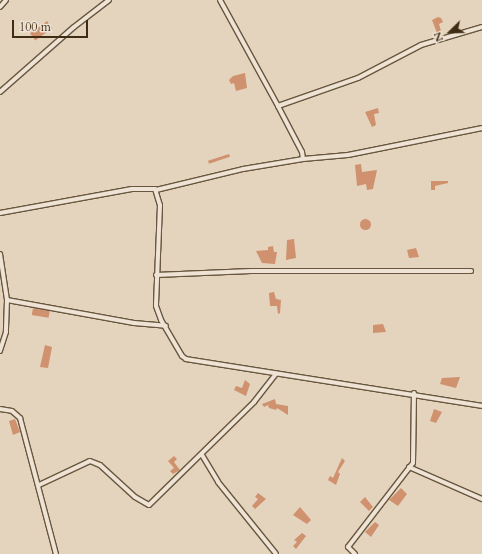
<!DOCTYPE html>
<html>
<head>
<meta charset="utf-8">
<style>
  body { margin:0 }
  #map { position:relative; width:482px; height:554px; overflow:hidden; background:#e5d4bd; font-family:Cardo,serif }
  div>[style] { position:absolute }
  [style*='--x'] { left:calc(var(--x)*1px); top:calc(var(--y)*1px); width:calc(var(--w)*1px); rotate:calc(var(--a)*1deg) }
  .building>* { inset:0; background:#cf916e; transform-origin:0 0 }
  .round { border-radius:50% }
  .roads { filter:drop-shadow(1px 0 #68573e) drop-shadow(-1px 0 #68573e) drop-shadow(0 1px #68573e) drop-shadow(0 -1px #68573e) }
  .street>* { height:4px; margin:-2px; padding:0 2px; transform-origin:2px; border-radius:2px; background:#eee3d4 }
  span { translate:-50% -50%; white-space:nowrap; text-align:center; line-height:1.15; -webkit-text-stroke:4px #eee3d4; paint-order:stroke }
  .north { position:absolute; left:430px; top:12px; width:40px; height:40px; -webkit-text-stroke:3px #eee3d4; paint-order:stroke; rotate:247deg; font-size:11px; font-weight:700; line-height:16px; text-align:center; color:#3f2d13 }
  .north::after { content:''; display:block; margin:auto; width:14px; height:18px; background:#3f2d13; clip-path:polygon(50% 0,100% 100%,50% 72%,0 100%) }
  .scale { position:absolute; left:12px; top:20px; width:76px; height:18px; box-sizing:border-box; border:2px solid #3f2d13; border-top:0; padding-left:5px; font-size:12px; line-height:14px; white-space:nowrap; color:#3f2d13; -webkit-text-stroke:3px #eee3d4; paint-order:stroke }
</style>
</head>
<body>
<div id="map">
  <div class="building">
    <i style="clip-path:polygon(438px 17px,441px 18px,443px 22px,439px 24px,441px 31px,437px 33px,432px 20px)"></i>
    <i style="left:47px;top:21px;width:9px;height:21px;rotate:54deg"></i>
    <i style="clip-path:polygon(245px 73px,247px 88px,236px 91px,234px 83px,231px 84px,229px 80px,233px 76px)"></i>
    <i style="clip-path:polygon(378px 108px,379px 113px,374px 114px,376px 125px,372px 127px,365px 112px)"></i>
    <i style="left:229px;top:154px;width:3px;height:22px;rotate:72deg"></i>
    <i style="clip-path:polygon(361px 164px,362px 172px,377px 170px,373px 189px,367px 190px,366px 184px,357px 186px,355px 165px)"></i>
    <i style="clip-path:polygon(431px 181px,448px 181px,448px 183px,435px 186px,435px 190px,431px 190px)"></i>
    <i class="round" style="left:359.5px;top:218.5px;width:11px;height:11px"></i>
    <i style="clip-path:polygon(294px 239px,296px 258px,286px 260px,287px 240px)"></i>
    <i style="clip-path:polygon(273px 246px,274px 252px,277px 252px,275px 264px,262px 263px,256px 251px,268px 250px,268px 247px)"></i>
    <i style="clip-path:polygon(416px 248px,419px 257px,409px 258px,407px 250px)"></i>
    <i style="clip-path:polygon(274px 292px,276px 299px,281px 300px,280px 313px,278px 314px,277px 306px,270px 306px,269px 293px)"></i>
    <i style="left:33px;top:308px;width:17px;height:7px;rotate:10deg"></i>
    <i style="clip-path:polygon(383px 324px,386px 332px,373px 333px,373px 325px)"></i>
    <i style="clip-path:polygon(45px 345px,52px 347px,48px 368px,40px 367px)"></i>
    <i style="clip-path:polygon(460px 377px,456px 388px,440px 384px,442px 378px)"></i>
    <i style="clip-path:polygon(245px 380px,250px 384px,246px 396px,234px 390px,236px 386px,242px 388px)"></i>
    <i style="clip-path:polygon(275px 399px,276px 404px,288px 406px,288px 415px,277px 408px,276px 410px,269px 408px,268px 405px,264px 407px,262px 404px)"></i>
    <i style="clip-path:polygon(434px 409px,442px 412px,436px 423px,430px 421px)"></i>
    <i style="clip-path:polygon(15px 419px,20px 432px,13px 435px,9px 421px)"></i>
    <i style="clip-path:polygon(174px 456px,177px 459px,174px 462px,180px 470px,173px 474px,170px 471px,174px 468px,168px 461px)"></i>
    <i style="clip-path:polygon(342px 458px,345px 461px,338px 472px,340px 474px,336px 485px,328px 480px,330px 476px,333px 478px)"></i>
    <i style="clip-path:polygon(401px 488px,407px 494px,398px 506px,389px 500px)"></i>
    <i style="clip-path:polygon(258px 493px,266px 499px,255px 509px,252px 506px,258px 499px,255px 497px)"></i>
    <i style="clip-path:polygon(365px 497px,373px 507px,369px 511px,360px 502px)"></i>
    <i style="clip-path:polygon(300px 507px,311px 520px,307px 524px,293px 515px)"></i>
    <i style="clip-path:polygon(375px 522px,379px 525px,371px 537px,365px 532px)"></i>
    <i style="clip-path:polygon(302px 533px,306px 536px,296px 549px,293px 546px,297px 542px,294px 540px)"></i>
  </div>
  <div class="roads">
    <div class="street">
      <i style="--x:220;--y:0;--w:121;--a:61.3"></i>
      <i style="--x:278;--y:106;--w:85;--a:-19.3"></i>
      <i style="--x:358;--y:78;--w:71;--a:-27.6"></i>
      <i style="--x:421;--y:45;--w:64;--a:-16.4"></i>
      <i style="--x:0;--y:7;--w:9;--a:-49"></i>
      <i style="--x:0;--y:92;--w:98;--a:-41.3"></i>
      <i style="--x:74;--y:27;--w:44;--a:-37.6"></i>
      <i style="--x:303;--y:159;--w:45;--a:-5.1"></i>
      <i style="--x:348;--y:155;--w:137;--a:-11.4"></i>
      <i style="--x:156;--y:190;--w:89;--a:-13.6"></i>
      <i style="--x:243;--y:169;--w:61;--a:-9.5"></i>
      <i style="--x:303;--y:159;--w:7;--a:-98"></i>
      <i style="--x:302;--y:152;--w:52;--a:-117.6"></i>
      <i style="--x:0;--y:213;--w:134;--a:-10.3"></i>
      <i style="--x:132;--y:189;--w:23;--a:0"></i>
      <i style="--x:155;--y:189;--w:17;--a:73"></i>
      <i style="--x:160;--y:205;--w:101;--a:92.3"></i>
      <i style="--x:156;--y:306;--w:15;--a:70"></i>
      <i style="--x:161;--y:320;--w:42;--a:59.7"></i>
      <i style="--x:182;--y:356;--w:5;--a:37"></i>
      <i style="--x:186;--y:359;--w:300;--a:9"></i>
      <i style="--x:0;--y:254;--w:47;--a:81.3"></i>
      <i style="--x:7;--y:300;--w:32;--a:92"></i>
      <i style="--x:6;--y:332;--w:20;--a:108"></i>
      <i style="--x:156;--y:275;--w:95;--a:-2.4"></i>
      <i style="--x:251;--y:271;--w:220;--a:0"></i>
      <i style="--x:7;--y:300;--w:129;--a:10.3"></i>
      <i style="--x:134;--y:323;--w:32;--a:5"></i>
      <i style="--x:0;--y:409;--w:12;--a:9"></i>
      <i style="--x:12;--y:411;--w:11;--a:41"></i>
      <i style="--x:20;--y:418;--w:141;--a:75.2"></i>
      <i style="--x:202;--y:455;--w:31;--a:59"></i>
      <i style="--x:218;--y:482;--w:92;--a:51.1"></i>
      <i style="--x:409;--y:467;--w:80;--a:23.7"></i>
      <i style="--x:39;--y:485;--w:56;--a:-25.2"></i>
      <i style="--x:90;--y:461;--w:11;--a:22"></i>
      <i style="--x:100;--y:465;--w:47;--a:42.4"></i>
      <i style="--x:135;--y:497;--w:16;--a:30"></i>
      <i style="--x:149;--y:505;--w:147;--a:-44.4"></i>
      <i style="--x:254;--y:402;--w:36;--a:-52"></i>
      <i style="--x:355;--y:554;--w:10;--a:-135"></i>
      <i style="--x:348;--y:547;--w:106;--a:-52.3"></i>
      <i style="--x:413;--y:463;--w:70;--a:-89.2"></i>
    </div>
  </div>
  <div class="north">N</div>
  <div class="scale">100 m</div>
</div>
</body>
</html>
